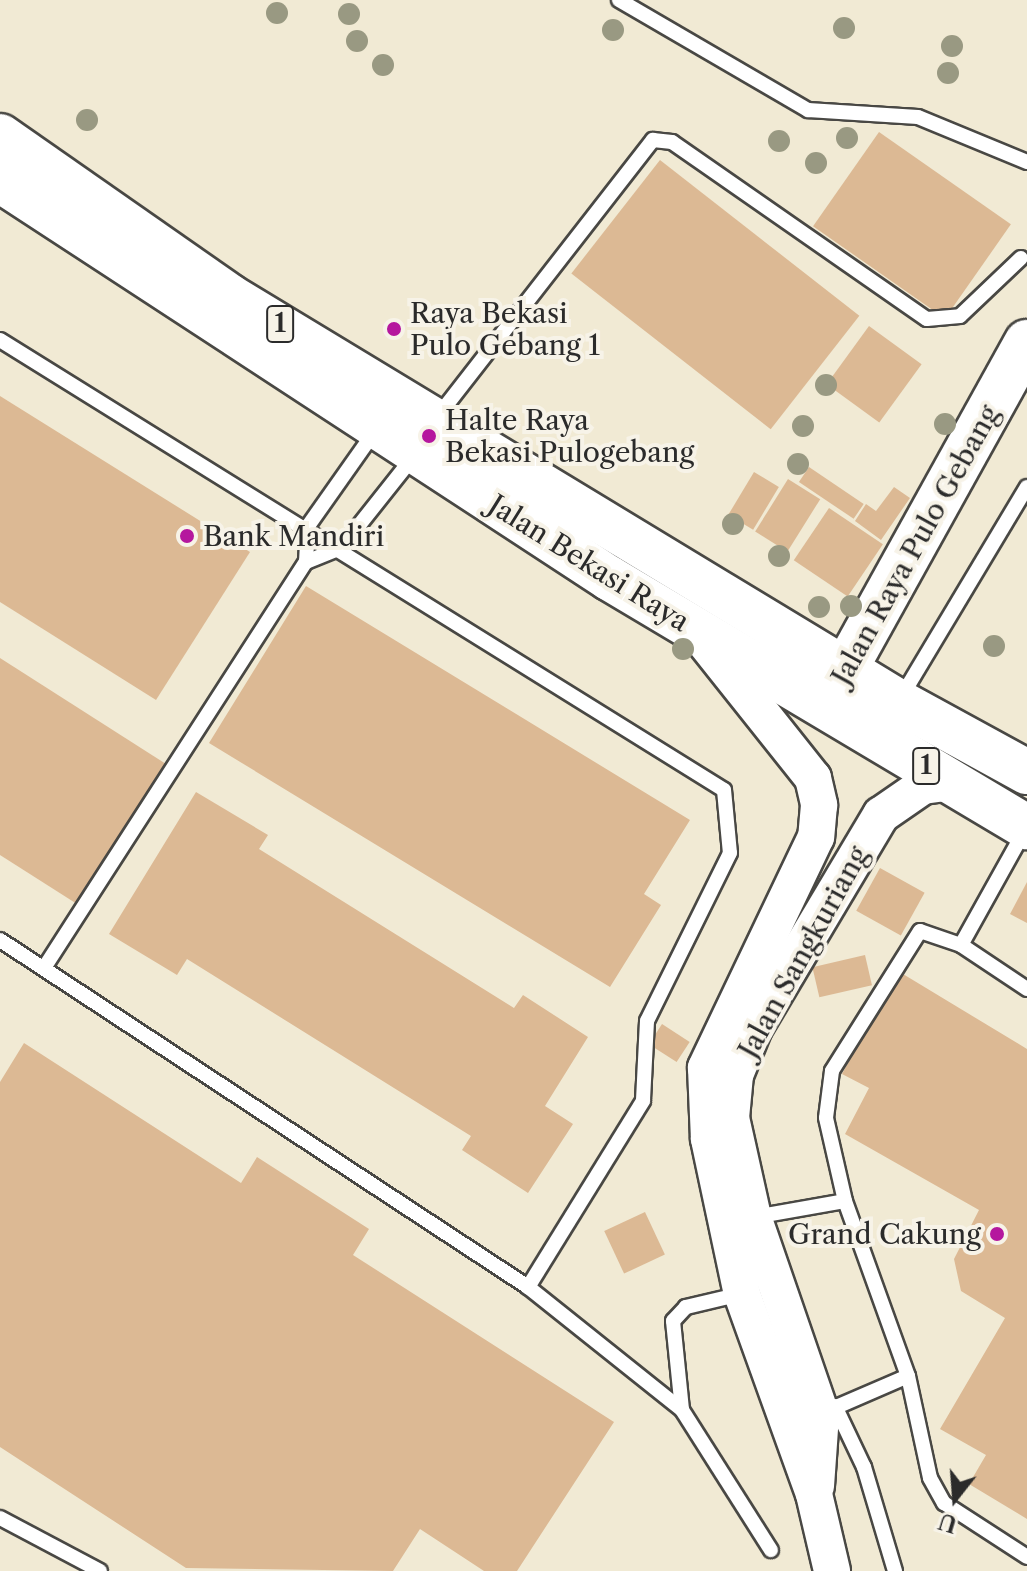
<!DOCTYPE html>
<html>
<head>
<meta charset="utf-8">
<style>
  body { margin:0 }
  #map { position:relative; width:1027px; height:1571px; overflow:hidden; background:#f1ead4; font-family:"Libre Caslon Text",serif }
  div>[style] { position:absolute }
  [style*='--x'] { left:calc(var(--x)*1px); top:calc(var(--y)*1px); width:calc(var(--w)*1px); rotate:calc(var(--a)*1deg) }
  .building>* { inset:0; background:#dcb994; transform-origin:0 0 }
  .roads { filter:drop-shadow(2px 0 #494844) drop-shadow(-2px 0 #494844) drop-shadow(0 2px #494844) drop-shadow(0 -2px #494844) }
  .service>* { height:14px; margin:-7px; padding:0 7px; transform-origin:7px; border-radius:7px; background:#fff }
  .tertiary>* { height:36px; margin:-18px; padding:0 18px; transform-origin:18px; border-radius:18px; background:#fff }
  .primary>* { height:44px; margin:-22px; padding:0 22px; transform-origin:22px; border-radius:22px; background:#fff }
  .trunk>* { height:44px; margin:-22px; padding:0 22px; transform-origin:22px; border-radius:22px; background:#fff }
  .trees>* { width:22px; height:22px; margin:-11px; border-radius:50%; background:#999982 }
  .dots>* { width:22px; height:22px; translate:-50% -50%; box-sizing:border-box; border:4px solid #f7f3e8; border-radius:50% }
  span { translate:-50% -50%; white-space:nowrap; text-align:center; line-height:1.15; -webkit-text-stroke:8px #f7f3e8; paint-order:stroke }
  .shield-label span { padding:2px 6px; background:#f7f3e8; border:2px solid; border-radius:6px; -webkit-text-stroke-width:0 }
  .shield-label { font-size:26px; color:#2b2b2b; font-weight:700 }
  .poi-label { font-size:28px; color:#2b2b2b }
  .left { translate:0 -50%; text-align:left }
  .right { translate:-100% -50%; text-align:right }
  .street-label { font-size:28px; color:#2b2b2b }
  .north { position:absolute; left:915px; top:1459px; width:80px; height:80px; -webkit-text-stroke:6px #f7f3e8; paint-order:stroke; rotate:197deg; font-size:22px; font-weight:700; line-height:32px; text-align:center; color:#2b2b2b }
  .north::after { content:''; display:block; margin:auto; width:28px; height:36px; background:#2b2b2b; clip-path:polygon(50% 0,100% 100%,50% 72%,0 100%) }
</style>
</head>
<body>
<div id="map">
  <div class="building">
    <i style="left:879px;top:132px;width:161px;height:115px;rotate:35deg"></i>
    <i style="left:660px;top:160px;width:253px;height:144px;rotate:38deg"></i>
    <i style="left:869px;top:326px;width:65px;height:72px;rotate:36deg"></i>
    <i style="clip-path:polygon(0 396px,250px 552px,156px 700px,0 602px)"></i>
    <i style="left:809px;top:467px;width:66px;height:18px;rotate:34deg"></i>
    <i style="left:754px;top:472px;width:29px;height:50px;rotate:31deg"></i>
    <i style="left:788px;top:479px;width:38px;height:62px;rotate:32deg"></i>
    <i style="clip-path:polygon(894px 487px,910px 498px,881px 540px,855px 521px,866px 504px,876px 511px)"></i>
    <i style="left:829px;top:508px;width:65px;height:63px;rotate:34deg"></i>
    <i style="clip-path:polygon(306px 586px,690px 820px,644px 894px,661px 905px,610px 987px,209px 743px)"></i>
    <i style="clip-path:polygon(0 658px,166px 764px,77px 904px,0 855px)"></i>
    <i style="clip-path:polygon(196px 792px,268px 835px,259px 849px,514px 1008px,523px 995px,588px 1037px,545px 1106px,573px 1124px,528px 1193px,462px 1150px,471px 1136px,187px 959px,177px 975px,109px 934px)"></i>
    <i style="left:880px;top:868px;width:51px;height:49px;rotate:29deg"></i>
    <i style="clip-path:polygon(1027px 882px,1027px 923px,1010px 914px)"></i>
    <i style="left:865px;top:955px;width:31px;height:54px;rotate:77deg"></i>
    <i style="clip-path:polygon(898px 971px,1027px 1049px,1027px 1519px,969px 1484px,986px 1455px,940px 1429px,1005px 1318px,961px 1291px,954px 1259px,979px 1210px,845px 1134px,869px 1088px,842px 1074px)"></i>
    <i style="left:662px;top:1024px;width:33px;height:24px;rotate:33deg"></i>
    <i style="clip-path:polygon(24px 1043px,241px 1183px,257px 1157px,369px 1229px,353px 1255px,614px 1422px,517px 1571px,484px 1571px,420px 1529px,393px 1571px,186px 1568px,0 1447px,0 1082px)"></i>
    <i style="left:645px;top:1212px;width:47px;height:45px;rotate:65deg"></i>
  </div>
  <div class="roads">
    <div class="service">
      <i style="--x:619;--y:0;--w:219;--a:30.2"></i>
      <i style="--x:808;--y:110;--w:110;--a:3.6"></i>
      <i style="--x:918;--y:117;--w:118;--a:22.4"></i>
      <i style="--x:0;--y:340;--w:852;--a:31.86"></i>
      <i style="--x:724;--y:790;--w:63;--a:84.6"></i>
      <i style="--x:730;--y:853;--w:187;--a:116.3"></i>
      <i style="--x:647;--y:1021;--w:80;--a:92.9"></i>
      <i style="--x:643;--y:1101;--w:219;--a:121.7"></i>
      <i style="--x:438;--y:416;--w:350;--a:-52.1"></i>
      <i style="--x:653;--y:140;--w:19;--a:6"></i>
      <i style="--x:672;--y:142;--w:310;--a:34.8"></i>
      <i style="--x:927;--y:319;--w:33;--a:-5"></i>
      <i style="--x:960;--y:316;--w:84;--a:-43.6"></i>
      <i style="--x:306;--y:562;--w:38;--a:-22"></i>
      <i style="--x:341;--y:548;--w:117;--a:-51.6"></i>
      <i style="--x:900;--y:699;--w:247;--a:-59.1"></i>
      <i style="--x:0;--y:940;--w:632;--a:33.31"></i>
      <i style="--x:528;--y:1287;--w:197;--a:38.6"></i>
      <i style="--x:961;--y:945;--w:132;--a:-60.9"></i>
      <i style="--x:44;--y:968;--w:483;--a:-57.2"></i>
      <i style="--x:306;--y:562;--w:36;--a:-87"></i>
      <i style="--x:308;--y:526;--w:116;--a:-54.8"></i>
      <i style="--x:1027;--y:989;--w:79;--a:-146.3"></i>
      <i style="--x:961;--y:945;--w:43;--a:-161.1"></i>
      <i style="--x:920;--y:931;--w:165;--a:122.2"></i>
      <i style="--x:832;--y:1071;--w:47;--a:97.3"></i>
      <i style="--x:826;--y:1118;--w:85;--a:77.1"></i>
      <i style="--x:845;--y:1201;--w:186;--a:70.2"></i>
      <i style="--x:908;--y:1376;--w:104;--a:77.8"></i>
      <i style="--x:930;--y:1478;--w:29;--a:61"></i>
      <i style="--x:944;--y:1503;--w:99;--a:33"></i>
      <i style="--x:755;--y:1217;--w:91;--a:-10.1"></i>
      <i style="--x:741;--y:1294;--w:57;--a:166.7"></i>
      <i style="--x:686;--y:1307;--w:19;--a:133"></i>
      <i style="--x:673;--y:1321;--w:89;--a:84.2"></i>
      <i style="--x:682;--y:1410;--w:166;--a:57.6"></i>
      <i style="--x:835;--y:1406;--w:68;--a:64.6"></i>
      <i style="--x:864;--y:1467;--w:109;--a:73.4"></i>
      <i style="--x:827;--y:1411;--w:88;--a:-23.4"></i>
      <i style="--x:0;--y:1518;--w:113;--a:27.9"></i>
    </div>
    <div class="tertiary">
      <i style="--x:696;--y:631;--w:188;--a:51.5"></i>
      <i style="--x:813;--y:778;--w:28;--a:77"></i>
      <i style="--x:819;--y:805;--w:32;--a:95"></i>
      <i style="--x:816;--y:837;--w:256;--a:115.5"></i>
      <i style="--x:706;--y:1068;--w:71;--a:87.6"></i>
      <i style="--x:709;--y:1139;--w:158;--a:78"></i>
      <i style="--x:742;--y:1294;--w:213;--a:70.2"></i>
      <i style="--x:814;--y:1494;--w:79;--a:76.8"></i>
      <i style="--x:816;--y:1486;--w:72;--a:-86"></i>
      <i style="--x:821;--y:1414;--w:208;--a:-109"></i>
      <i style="--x:753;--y:1217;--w:101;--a:-102.5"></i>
      <i style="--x:731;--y:1118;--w:43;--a:-84.7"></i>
      <i style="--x:735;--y:1075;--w:51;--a:-68"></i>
      <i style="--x:754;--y:1028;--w:248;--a:-59.2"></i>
      <i style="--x:881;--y:815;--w:51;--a:-34.6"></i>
      <i style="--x:923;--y:786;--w:30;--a:-8"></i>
    </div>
    <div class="primary">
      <i style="--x:826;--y:704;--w:414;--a:-61"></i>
    </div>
    <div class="trunk">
      <i style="--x:0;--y:136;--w:279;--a:34.9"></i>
      <i style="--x:229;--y:296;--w:783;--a:31.21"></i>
      <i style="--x:899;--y:702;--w:146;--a:28.7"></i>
      <i style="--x:0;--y:180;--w:728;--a:33.17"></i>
      <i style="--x:609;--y:578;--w:487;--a:30.8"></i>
    </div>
  </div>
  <div class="trees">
    <i style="left:277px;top:13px"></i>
    <i style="left:349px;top:14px"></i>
    <i style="left:844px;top:28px"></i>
    <i style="left:613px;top:30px"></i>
    <i style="left:357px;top:41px"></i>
    <i style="left:952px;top:46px"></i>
    <i style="left:383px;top:65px"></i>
    <i style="left:948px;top:73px"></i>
    <i style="left:87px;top:120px"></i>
    <i style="left:847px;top:138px"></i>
    <i style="left:779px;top:141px"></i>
    <i style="left:816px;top:163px"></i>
    <i style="left:826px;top:385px"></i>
    <i style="left:945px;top:424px"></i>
    <i style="left:803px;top:426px"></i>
    <i style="left:798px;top:464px"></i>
    <i style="left:733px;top:524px"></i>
    <i style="left:779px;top:556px"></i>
    <i style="left:851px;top:606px"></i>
    <i style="left:819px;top:607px"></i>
    <i style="left:994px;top:646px"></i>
    <i style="left:683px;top:649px"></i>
  </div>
  <div class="dots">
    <i style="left:394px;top:329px;background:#b5179e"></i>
    <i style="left:429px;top:436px;background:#b5179e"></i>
    <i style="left:187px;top:536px;background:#b5179e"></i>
    <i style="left:997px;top:1234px;background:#b5179e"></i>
  </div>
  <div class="shield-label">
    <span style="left:280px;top:324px">1</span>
    <span style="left:926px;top:766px">1</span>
  </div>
  <div class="poi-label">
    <span class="left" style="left:410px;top:329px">Raya Bekasi<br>Pulo Gebang 1</span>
    <span class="left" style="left:445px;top:436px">Halte Raya<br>Bekasi Pulogebang</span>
    <span class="left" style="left:203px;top:536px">Bank Mandiri</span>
    <span class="right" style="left:981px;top:1234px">Grand Cakung</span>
  </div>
  <div class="street-label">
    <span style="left:915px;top:545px;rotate:-61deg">Jalan Raya Pulo Gebang</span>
    <span style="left:589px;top:563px;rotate:32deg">Jalan Bekasi Raya</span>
    <span style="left:803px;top:952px;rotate:-61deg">Jalan Sangkuriang</span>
  </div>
  <div class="north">U</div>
</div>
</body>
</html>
